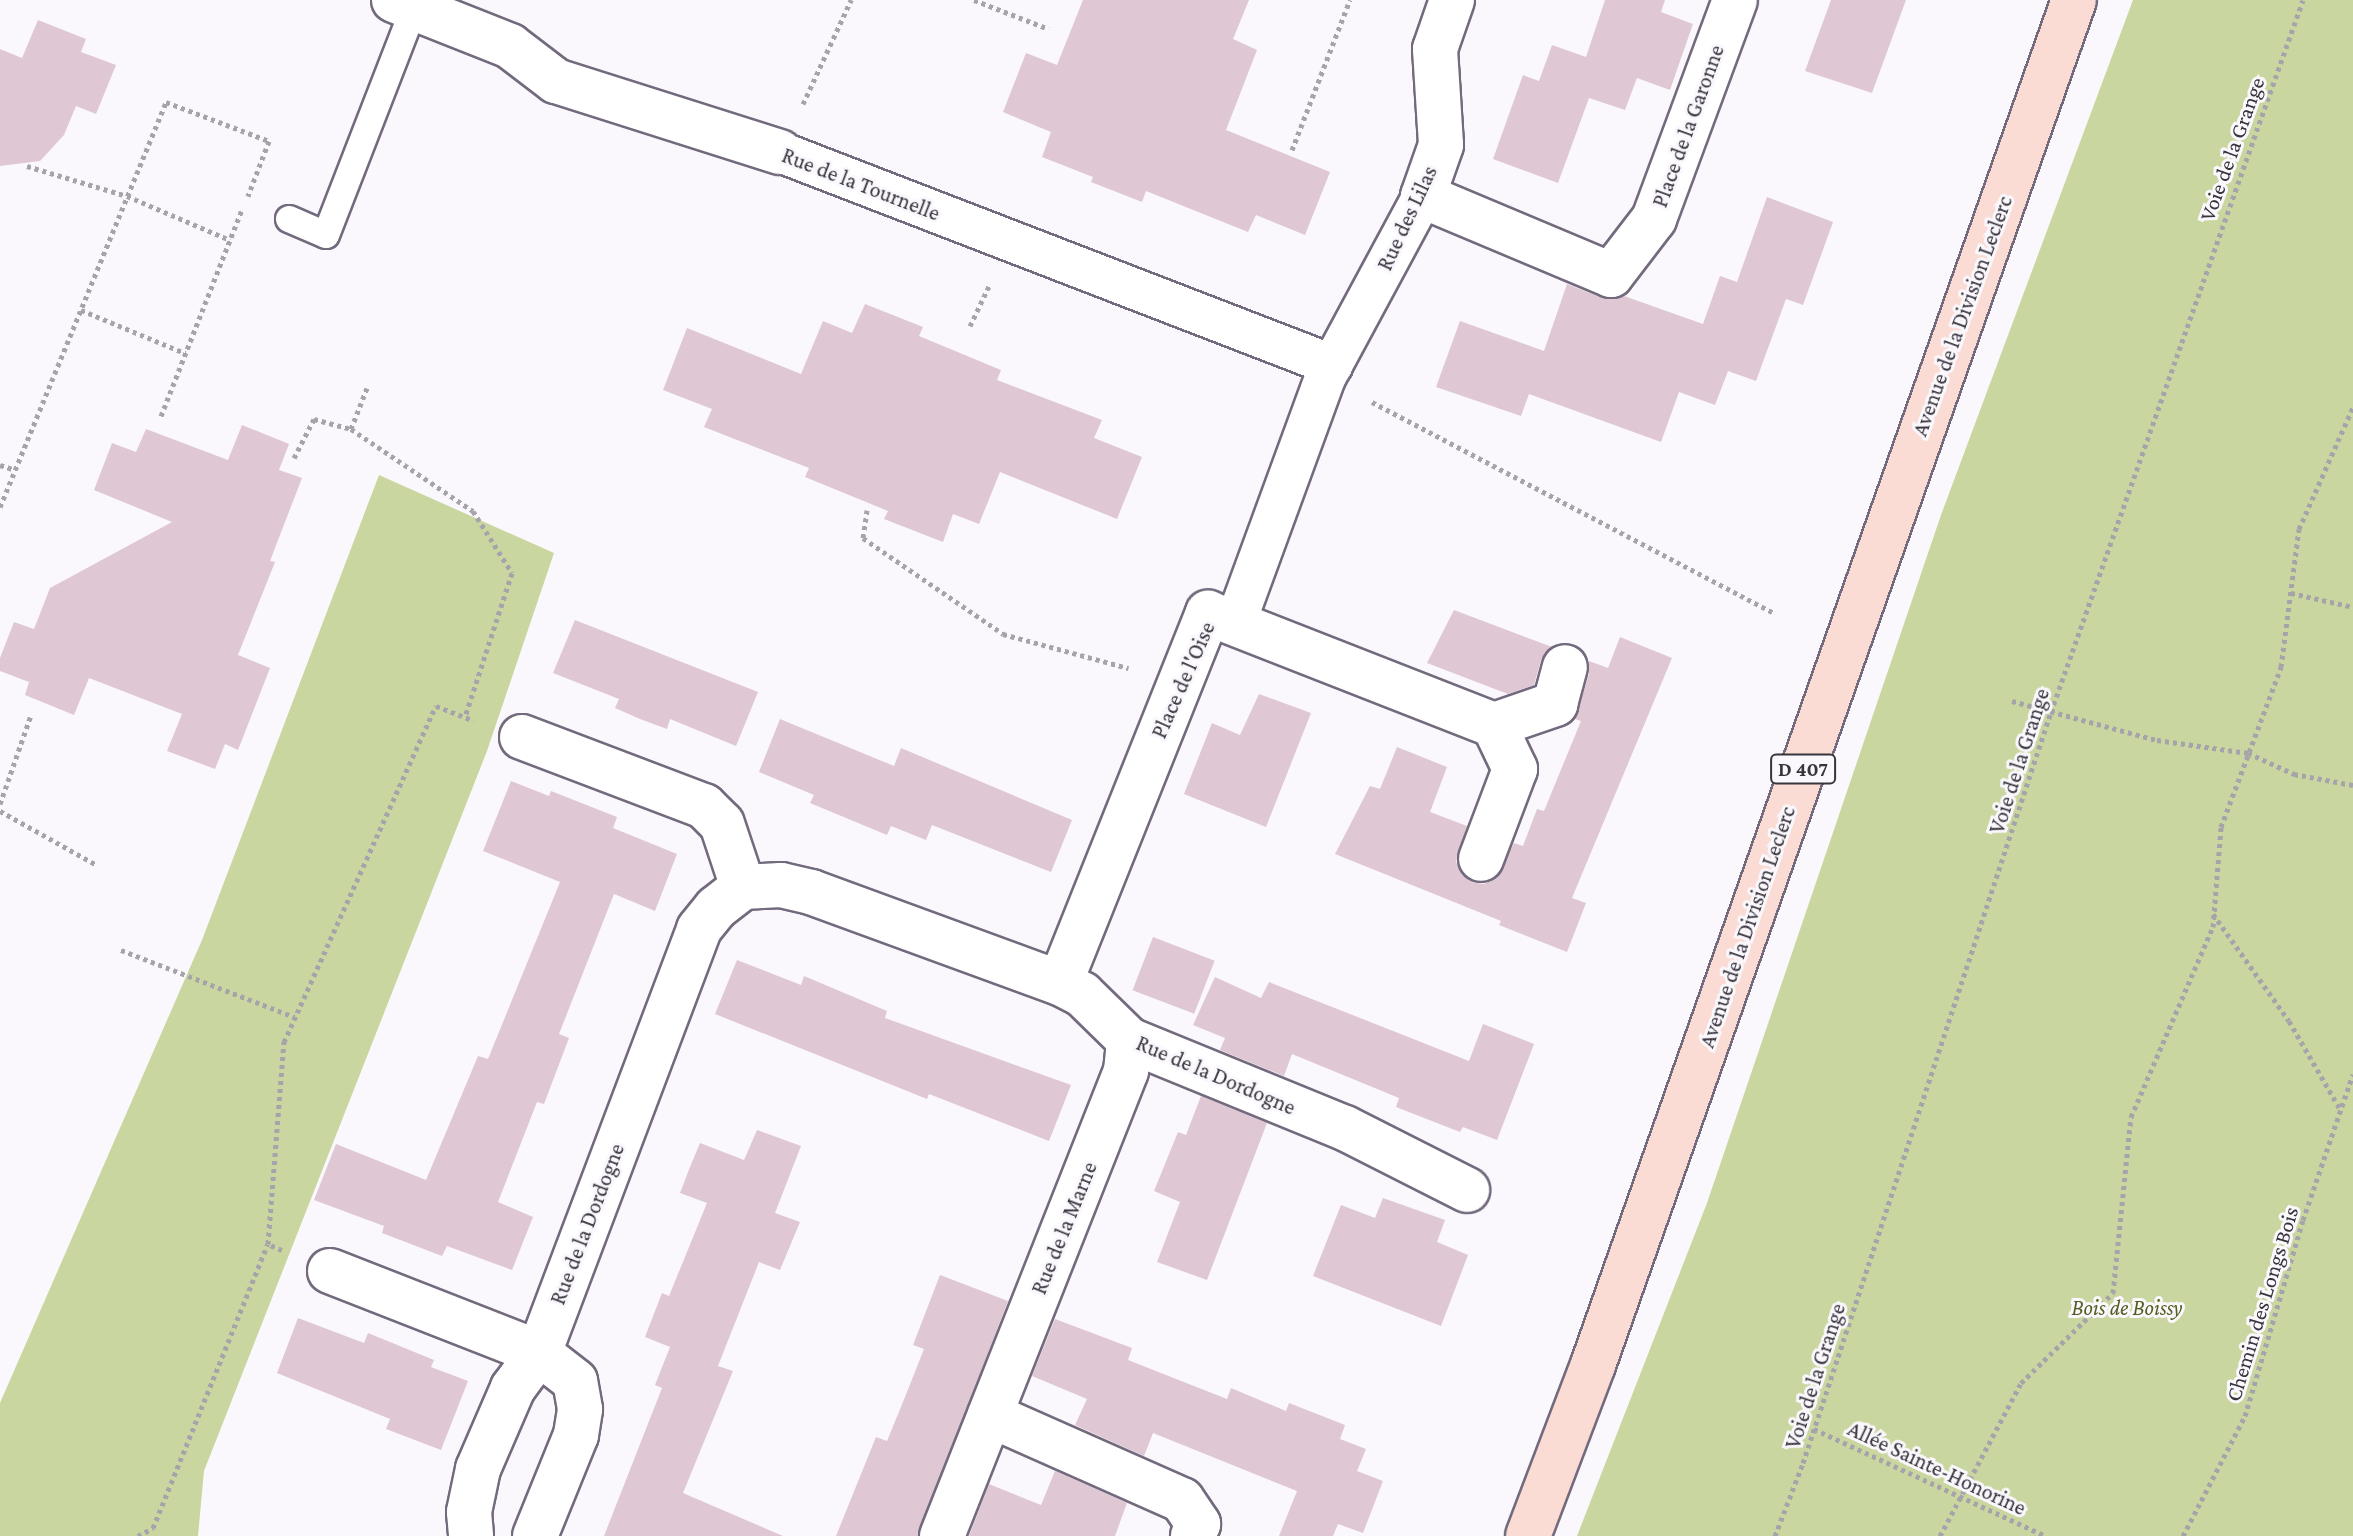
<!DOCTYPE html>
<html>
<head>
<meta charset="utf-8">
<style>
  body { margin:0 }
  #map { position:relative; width:2353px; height:1536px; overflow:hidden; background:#faf8fd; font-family:"Crimson Pro",serif }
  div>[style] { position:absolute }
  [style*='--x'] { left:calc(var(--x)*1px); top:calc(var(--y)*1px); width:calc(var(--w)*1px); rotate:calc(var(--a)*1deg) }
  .green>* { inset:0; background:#cad69f }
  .building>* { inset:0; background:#dfc7d4; transform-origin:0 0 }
  .path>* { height:5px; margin-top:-2.5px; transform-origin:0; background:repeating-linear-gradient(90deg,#a6a4aa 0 4px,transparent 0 8px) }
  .roads { filter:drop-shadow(2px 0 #736a7d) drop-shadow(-2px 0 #736a7d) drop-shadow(0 2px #736a7d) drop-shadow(0 -2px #736a7d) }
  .service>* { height:26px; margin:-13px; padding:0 13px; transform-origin:13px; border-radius:13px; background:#fff }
  .pedestrian>* { height:40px; margin:-20px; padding:0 20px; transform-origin:20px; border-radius:20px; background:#fff }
  .minor>* { height:44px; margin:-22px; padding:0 22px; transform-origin:22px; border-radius:22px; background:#fff }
  .primary>* { height:44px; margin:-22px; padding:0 22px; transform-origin:22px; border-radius:22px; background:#fadcd5 }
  span { translate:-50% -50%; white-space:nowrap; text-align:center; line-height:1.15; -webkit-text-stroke:6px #faf8fd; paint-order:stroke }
  .shield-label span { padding:2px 6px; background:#faf8fd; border:2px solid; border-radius:6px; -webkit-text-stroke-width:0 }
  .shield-label { font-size:20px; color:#37343c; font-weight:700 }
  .street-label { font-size:22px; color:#37343c }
  .park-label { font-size:22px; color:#545e1f; font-style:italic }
</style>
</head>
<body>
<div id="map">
  <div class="green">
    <i style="clip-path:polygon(2133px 0,2353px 0,2353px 1536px,1577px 1536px,1707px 1203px,1941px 515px)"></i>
    <i style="clip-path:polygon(379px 475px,554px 553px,487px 751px,204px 1471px,198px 1536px,0 1536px,0 1403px,202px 940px)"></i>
  </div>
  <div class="building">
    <i style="clip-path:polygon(1083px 0,1249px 0,1233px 39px,1257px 50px,1226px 130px,1330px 172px,1305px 235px,1256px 215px,1248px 232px,1146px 191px,1142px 202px,1091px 182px,1093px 177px,1042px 157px,1051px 132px,1003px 112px,1026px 53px,1057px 65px)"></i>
    <i style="clip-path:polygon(1605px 0,1665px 0,1661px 12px,1693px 24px,1670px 90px,1637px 78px,1625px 110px,1589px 98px,1558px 183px,1493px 159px,1523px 75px,1539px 81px,1552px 45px,1586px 57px)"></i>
    <i style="clip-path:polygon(1831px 0,1906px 0,1872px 93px,1805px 71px)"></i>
    <i style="clip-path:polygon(38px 20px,86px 39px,81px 52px,116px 65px,96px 114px,76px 106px,64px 135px,40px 161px,0 166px,0 49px,22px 58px)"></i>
    <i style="clip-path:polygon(1767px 197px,1833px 222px,1803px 305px,1786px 299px,1756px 381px,1728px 371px,1715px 405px,1679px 392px,1661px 442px,1529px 394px,1521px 416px,1436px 387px,1460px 321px,1544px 351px,1567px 284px,1602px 298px,1624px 296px,1703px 324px,1720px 276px,1737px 282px)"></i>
    <i style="clip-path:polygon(865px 304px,923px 327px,919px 336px,1001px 370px,997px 380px,1102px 420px,1094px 438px,1142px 457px,1117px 519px,1000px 472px,979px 524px,953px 514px,943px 542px,884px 519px,888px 511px,805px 477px,809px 468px,704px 427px,712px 409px,663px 390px,687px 328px,801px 374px,823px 321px,852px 333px)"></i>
    <i style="clip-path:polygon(242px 425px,289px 444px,279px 470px,302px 478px,270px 561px,275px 562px,238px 655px,270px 668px,238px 750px,225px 744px,215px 769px,167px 751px,182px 714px,89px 678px,74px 715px,25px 695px,29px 682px,0 671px,0 658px,14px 622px,34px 629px,50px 588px,172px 522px,94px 490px,112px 443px,136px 452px,146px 429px,228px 460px)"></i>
    <i style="clip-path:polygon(1454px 610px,1552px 647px,1541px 660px,1534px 685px,1508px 694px,1427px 663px)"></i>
    <i style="clip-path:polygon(575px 620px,758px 692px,736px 746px,670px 719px,667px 729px,640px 719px,615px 708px,619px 699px,553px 673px)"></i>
    <i style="clip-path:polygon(1620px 637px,1672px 658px,1572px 898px,1586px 903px,1567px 952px,1499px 925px,1501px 921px,1335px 854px,1370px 786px,1380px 789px,1397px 747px,1447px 767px,1430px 812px,1467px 826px,1456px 862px,1462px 875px,1471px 882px,1484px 884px,1496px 879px,1514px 843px,1523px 846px,1537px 809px,1544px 811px,1581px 721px,1575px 719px,1589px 674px,1589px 661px,1608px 668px)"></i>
    <i style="clip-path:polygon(1259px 694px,1311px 713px,1266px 827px,1184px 794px,1212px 723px,1240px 735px)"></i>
    <i style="clip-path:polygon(780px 719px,894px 766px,901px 748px,1072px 820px,1051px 872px,932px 825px,926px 840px,891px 826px,887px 835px,810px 803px,814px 795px,759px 772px)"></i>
    <i style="clip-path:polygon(511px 781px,549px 796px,551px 791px,617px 817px,613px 828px,677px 854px,655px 911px,614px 894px,559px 1034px,569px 1038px,544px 1104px,537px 1102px,498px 1202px,533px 1217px,512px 1270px,447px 1246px,442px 1256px,382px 1233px,384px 1226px,314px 1200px,336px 1144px,426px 1180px,478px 1056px,488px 1059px,560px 882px,483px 851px)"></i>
    <i style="left:1153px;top:937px;width:66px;height:57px;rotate:21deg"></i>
    <i style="clip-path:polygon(737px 960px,801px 985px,804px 976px,887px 1011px,885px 1018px,1071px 1085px,1049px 1141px,929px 1094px,927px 1099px,715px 1014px)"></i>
    <i style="clip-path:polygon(1215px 977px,1261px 998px,1269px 982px,1469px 1061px,1483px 1024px,1534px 1044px,1497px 1140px,1463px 1127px,1460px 1132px,1396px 1107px,1399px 1098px,1292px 1054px,1284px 1076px,1220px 1050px,1225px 1038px,1193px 1025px)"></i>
    <i style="clip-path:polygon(1201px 1096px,1267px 1123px,1207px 1280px,1157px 1262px,1180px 1202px,1154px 1191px,1178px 1132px,1186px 1135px)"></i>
    <i style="clip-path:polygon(757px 1130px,801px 1146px,775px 1213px,800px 1222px,780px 1270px,759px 1262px,718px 1366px,733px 1371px,683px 1493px,783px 1536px,604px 1536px,662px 1388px,655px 1385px,670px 1347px,645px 1337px,662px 1293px,669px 1296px,707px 1203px,680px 1193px,690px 1167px,700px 1143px,744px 1160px)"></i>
    <i style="clip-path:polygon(1383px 1198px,1445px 1220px,1437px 1242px,1468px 1255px,1441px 1326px,1313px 1276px,1341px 1205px,1375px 1218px)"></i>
    <i style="clip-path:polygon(940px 1275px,1008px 1301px,918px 1536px,836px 1536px,876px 1437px,887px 1441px,905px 1397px,924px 1349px,913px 1345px)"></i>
    <i style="clip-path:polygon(298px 1318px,364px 1343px,368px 1333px,434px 1360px,431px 1367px,468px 1381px,441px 1450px,386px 1429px,390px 1419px,277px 1373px)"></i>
    <i style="clip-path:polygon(1055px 1319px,1132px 1348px,1128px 1360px,1227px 1399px,1231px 1388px,1286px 1411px,1289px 1403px,1345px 1425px,1340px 1439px,1366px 1449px,1357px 1471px,1383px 1481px,1363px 1533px,1338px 1524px,1333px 1536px,1279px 1536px,1297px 1491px,1153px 1433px,1144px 1456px,1075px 1425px,1087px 1399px,1032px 1376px)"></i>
    <i style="clip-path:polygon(1055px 1471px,1127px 1503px,1115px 1536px,969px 1536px,989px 1484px,1041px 1505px)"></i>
  </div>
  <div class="path">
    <i style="--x:974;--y:0;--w:80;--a:21.1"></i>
    <i style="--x:803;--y:104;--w:115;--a:-65.2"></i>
    <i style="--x:1292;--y:150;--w:161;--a:-68.9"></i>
    <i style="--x:27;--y:166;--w:104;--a:16.7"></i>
    <i style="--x:127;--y:196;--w:112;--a:23.1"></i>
    <i style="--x:81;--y:310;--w:113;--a:22.5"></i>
    <i style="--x:970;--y:326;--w:44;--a:-64.6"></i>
    <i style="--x:1372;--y:402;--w:452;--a:27.7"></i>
    <i style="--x:161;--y:416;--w:222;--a:-68.6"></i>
    <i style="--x:351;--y:429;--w:147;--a:33.9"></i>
    <i style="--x:473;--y:511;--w:73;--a:57.8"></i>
    <i style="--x:512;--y:573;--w:151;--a:108.1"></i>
    <i style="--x:294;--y:458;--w:44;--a:-62.9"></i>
    <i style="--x:314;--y:419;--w:38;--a:15"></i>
    <i style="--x:351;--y:429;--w:44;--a:-68.7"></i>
    <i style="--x:0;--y:465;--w:16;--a:18"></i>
    <i style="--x:0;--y:507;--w:438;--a:-67.7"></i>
    <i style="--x:166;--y:102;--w:110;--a:20.7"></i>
    <i style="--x:269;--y:141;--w:59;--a:110.9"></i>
    <i style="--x:867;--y:510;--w:28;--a:98"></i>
    <i style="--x:863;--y:538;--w:170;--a:34.4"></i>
    <i style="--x:1003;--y:634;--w:130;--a:15.2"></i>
    <i style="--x:2291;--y:593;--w:64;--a:12.7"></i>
    <i style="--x:2012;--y:701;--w:150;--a:15.1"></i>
    <i style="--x:2157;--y:740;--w:92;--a:8.1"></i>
    <i style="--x:2248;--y:753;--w:51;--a:24.5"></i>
    <i style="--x:2294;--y:774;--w:60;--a:10.6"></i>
    <i style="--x:0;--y:804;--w:94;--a:-70.8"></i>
    <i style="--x:0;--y:811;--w:109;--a:29.2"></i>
    <i style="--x:2213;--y:914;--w:131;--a:54.6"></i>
    <i style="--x:2289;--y:1021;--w:102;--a:59.9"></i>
    <i style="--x:121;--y:950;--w:186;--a:21.1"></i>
    <i style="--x:282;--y:1250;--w:15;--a:-157"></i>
    <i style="--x:268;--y:1244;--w:203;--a:-85.5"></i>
    <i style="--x:284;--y:1042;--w:369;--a:-65.7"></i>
    <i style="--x:436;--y:706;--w:40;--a:21"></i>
    <i style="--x:1814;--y:1429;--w:255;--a:24.8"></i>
    <i style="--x:138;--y:1536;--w:17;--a:-28"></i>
    <i style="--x:153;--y:1528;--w:306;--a:-68"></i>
    <i style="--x:1775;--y:1536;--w:78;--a:-69"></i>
    <i style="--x:1803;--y:1463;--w:791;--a:-71.73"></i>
    <i style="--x:2051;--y:712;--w:755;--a:-70.51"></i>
    <i style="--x:1940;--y:1536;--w:173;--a:-62.1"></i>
    <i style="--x:2021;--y:1383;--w:129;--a:-44.4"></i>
    <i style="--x:2113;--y:1293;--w:177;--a:-84.2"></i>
    <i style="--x:2131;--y:1117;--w:207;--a:-66.7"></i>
    <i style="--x:2213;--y:927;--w:100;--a:-85.4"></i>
    <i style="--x:2221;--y:827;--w:171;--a:-69.4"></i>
    <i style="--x:2281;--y:667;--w:139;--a:-82.6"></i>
    <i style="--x:2299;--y:529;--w:133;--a:-66.1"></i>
    <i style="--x:2183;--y:1536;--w:135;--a:-62.7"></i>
    <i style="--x:2245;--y:1416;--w:204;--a:-73.5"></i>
    <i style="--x:2303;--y:1220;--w:154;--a:-71.1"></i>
  </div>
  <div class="roads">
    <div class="service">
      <i style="--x:289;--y:219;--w:40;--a:23.4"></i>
      <i style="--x:326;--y:235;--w:243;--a:-68.8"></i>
    </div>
    <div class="pedestrian">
      <i style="--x:780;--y:152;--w:592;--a:21.1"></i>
      <i style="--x:1235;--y:624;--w:262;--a:-69.9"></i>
      <i style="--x:1325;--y:378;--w:207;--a:-61.7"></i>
    </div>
    <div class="minor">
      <i style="--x:394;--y:0;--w:125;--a:21.6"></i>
      <i style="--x:510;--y:46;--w:58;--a:37.3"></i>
      <i style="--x:556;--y:81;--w:235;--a:17.6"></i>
      <i style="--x:1452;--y:0;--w:52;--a:109.1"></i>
      <i style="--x:1435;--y:49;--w:96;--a:86.4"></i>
      <i style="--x:1441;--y:145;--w:54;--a:109.4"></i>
      <i style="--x:1423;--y:196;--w:204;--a:22.8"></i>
      <i style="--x:1611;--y:275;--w:71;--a:-52.5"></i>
      <i style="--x:1654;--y:219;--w:233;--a:-69.7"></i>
      <i style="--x:1494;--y:725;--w:65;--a:-19"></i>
      <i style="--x:1555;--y:704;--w:38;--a:-75"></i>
      <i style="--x:522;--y:737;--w:195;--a:20.8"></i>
      <i style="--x:704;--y:806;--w:25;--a:45"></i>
      <i style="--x:722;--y:824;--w:66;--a:71.6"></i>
      <i style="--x:1060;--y:983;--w:399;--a:-68.2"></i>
      <i style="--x:1208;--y:613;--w:307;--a:21.4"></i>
      <i style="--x:1494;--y:725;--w:49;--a:64.5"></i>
      <i style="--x:1515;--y:769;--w:96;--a:110.7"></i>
      <i style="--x:330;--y:1271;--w:225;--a:21.4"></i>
      <i style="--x:539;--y:1353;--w:44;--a:126.6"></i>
      <i style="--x:513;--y:1388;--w:88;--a:113.4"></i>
      <i style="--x:478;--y:1469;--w:44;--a:101.8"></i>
      <i style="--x:469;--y:1512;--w:24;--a:85"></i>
      <i style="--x:990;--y:1415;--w:210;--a:23.9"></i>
      <i style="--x:1182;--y:1500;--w:29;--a:56"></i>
      <i style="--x:1198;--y:1524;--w:13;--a:113"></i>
      <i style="--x:535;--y:1536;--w:109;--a:-67.9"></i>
      <i style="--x:576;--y:1435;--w:26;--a:-81"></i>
      <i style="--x:580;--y:1409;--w:28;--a:-100"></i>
      <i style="--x:575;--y:1381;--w:46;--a:-142.1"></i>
      <i style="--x:539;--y:1353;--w:453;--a:-69.3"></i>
      <i style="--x:699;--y:929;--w:27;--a:-51"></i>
      <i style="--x:716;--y:908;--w:34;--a:-38"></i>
      <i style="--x:743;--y:887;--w:38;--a:-3"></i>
      <i style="--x:781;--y:885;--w:31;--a:13"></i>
      <i style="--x:811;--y:892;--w:265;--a:20.1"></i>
      <i style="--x:1060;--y:983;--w:25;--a:27"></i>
      <i style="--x:1082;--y:994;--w:66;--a:44.4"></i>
      <i style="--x:1129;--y:1040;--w:233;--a:22.2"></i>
      <i style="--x:1345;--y:1128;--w:137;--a:26.9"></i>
      <i style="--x:942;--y:1536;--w:500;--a:-68.41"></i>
      <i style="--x:1126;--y:1071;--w:31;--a:-84"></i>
    </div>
    <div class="primary">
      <i style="--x:1528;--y:1536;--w:183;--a:-69.2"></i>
      <i style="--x:1593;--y:1365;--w:1447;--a:-70.59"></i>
    </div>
  </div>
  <div class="shield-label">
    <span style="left:1803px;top:769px">D 407</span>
  </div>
  <div class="street-label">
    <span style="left:1688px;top:126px;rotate:-70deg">Place de la Garonne</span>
    <span style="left:2232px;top:149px;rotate:-70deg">Voie de la Grange</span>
    <span style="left:861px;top:184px;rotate:21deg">Rue de la Tournelle</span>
    <span style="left:1407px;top:218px;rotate:-65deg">Rue des Lilas</span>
    <span style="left:1962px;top:316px;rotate:-70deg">Avenue de la Division Leclerc</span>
    <span style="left:1183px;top:680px;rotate:-66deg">Place de l'Oise</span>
    <span style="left:2019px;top:761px;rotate:-72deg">Voie de la Grange</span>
    <span style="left:1747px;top:927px;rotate:-71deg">Avenue de la Division Leclerc</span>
    <span style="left:1216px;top:1075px;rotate:23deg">Rue de la Dordogne</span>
    <span style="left:587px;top:1224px;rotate:-69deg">Rue de la Dordogne</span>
    <span style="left:1064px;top:1228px;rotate:-68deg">Rue de la Marne</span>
    <span style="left:2262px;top:1304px;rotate:-73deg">Chemin des Longs Bois</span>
    <span style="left:1815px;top:1376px;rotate:-72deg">Voie de la Grange</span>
    <span style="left:1937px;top:1468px;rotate:25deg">Allée Sainte-Honorine</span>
  </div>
  <div class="park-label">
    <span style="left:2127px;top:1308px">Bois de Boissy</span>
  </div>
</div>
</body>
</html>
